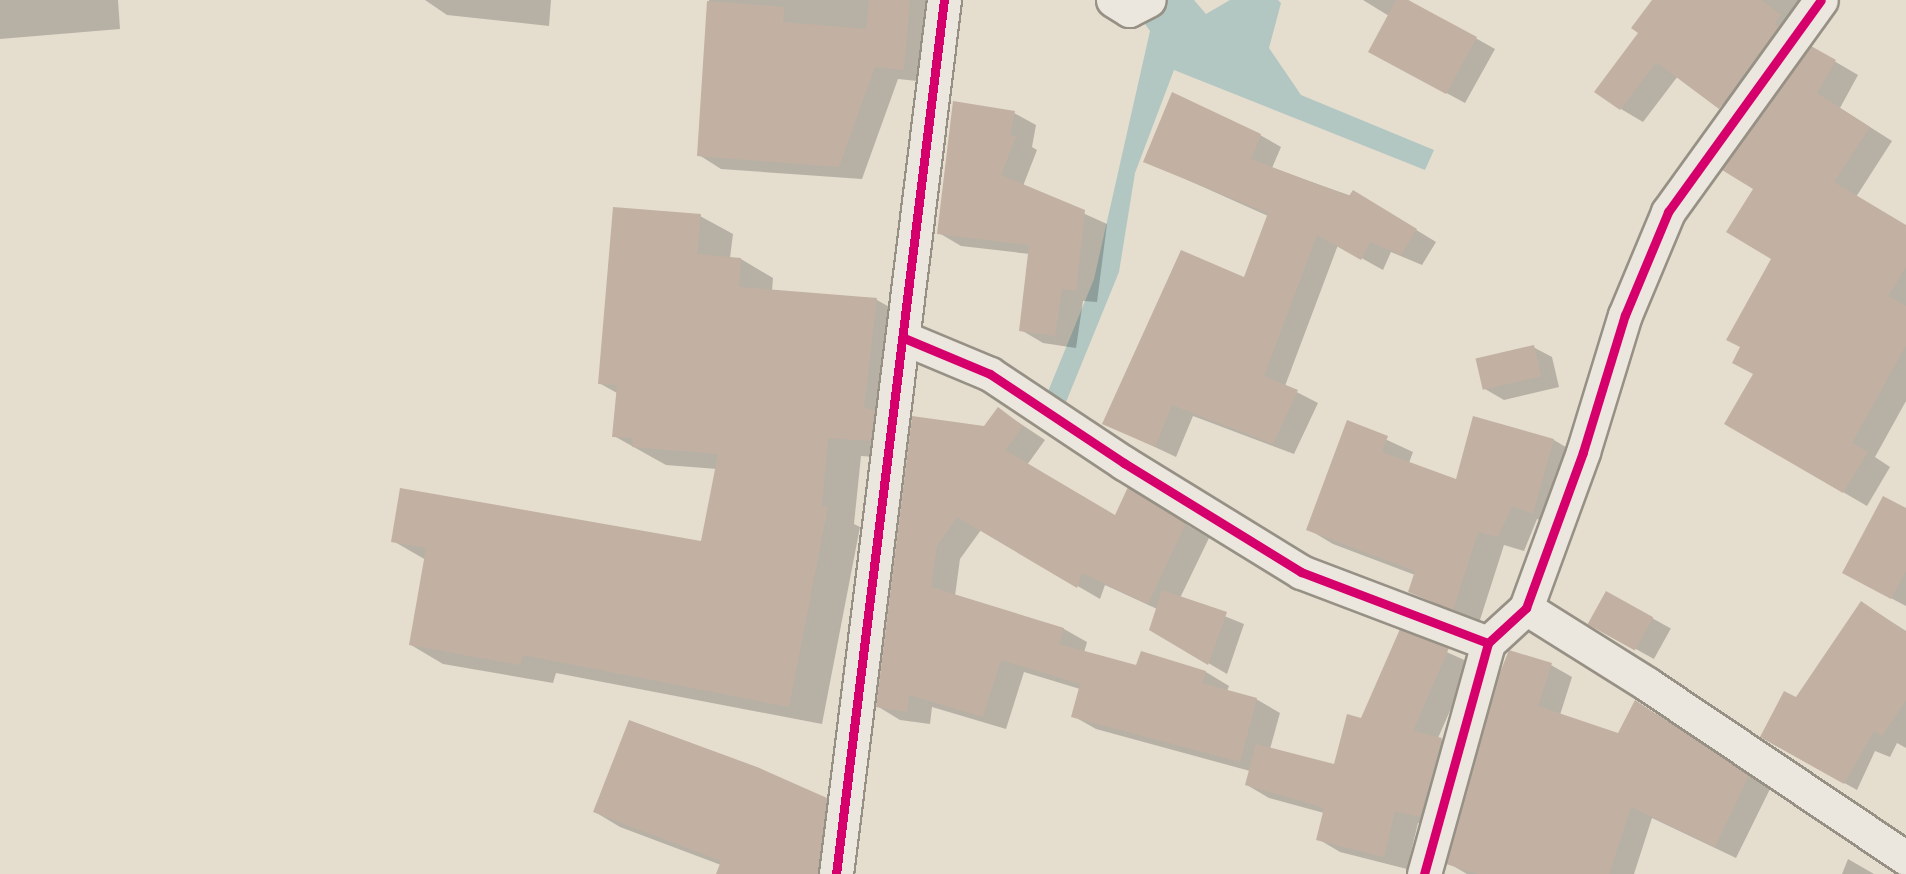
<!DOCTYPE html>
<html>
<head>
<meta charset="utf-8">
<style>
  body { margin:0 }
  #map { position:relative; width:1906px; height:874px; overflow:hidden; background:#e5decf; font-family:"Libre Caslon Text",serif }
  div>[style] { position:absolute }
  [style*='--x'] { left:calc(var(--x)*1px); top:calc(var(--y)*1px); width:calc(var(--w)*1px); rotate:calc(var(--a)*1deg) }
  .water>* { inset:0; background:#b2c6c2 }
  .shadow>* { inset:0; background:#0003; transform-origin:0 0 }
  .building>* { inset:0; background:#c2b1a3; transform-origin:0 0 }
  .roads { filter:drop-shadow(2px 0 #969085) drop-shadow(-2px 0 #969085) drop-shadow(0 2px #969085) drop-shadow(0 -2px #969085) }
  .minor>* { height:33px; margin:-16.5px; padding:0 16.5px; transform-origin:16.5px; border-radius:16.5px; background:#ebe7df }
  .cycleway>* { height:9px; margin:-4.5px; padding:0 4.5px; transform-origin:4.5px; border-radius:4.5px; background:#d6006c }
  span { translate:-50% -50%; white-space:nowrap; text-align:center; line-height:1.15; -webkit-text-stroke:6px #f4ecda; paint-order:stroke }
</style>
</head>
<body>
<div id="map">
  <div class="water">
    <i style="clip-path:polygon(1128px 0,1194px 0,1206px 14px,1230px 0,1278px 0,1281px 3px,1269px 48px,1301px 95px,1434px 150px,1425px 170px,1174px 70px,1135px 173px,1119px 272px,1064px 407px,1047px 394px,1094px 279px,1150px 31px)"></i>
  </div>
  <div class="shadow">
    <i style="clip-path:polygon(0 0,118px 0,120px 29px,0 39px)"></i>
    <i style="clip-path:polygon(425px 0,551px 0,549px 26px,447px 15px)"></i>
    <i style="clip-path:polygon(709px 0,933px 0,927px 82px,898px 79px,862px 179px,721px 169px,699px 155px)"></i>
    <i style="clip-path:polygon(1363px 0,1408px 0,1495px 49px,1465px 103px,1389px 62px,1389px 16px)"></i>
    <i style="clip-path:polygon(1654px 0,1825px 0,1743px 120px,1678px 76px,1643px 122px,1621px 109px,1640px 32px)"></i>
    <i style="clip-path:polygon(1812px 48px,1858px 75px,1840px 108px,1892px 141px,1856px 197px,1906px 227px,1906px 401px,1875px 457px,1890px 467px,1867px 506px,1726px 424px,1754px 374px,1742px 348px,1773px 259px,1755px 188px)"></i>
    <i style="clip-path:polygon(1014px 113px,1036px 125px,1032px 147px,1037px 150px,1023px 186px,1107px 224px,1097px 302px,1083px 301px,1076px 348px,1043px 343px,1021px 330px,1030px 254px,961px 246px,939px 233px)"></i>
    <i style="clip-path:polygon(1260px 135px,1281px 147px,1272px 168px,1374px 204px,1436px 242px,1422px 265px,1391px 252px,1383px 270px,1338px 245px,1285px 386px,1318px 403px,1294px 454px,1193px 416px,1176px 457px,1104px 423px,1245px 279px,1268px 216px,1145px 161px)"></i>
    <i style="clip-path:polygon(700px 216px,733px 234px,730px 258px,741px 259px,773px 278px,772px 291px,877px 300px,909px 318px,903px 459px,861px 456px,854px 524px,860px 527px,822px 724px,556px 673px,553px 683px,443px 664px,411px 645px,426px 560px,393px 541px,702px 543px,717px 469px,666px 465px,614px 436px,617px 393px,599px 383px)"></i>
    <i style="clip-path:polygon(1533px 347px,1552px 357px,1559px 387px,1504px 400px,1485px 389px)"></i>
    <i style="clip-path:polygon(998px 409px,1045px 440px,1027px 465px,1115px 517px,1151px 503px,1209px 538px,1180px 598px,1244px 624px,1227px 674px,1150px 629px,1157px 609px,1105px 585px,1100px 599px,981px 530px,960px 559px,955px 596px,1064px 629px,1087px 642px,1084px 653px,1137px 667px,1142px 653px,1206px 672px,1229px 686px,1227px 691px,1256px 699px,1280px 713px,1270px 749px,1336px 766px,1362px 720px,1400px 631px,1471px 663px,1438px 738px,1464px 752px,1443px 829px,1418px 823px,1407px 869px,1340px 852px,1318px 839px,1324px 813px,1269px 798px,1247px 785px,1250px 771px,1096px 729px,1073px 716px,1080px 689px,1024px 672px,1006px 729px,932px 707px,930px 724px,900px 720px,877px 706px,913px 417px,985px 428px)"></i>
    <i style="clip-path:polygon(1348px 422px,1413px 452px,1409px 463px,1457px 481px,1554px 440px,1579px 455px,1559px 527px,1537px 519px,1524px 551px,1504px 545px,1479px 623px,1410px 592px,1415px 575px,1333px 544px,1308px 529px)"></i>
    <i style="clip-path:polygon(1906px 510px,1906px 606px,1862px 583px)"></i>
    <i style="left:1607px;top:593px;width:73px;height:35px;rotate:29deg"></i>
    <i style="clip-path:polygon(1862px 603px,1906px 631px,1906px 748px,1897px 743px,1890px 757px,1875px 751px,1857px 790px,1785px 750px,1796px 699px)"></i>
    <i style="clip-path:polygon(1551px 665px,1572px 677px,1560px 715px,1619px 734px,1657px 714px,1770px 789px,1736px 858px,1652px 818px,1634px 874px,1467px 874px,1448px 863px)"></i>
    <i style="clip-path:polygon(826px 799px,852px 814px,844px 874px,717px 874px,721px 865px,620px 827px,595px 812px)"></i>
    <i style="clip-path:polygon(1848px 859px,1874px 874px,1842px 874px)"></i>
  </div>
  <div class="building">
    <i style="clip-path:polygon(869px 0,910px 0,904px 70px,875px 67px,839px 167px,697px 156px,707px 1px,784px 7px,783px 22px,866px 29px)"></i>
    <i style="clip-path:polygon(1396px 0,1408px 0,1477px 37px,1446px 94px,1368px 52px)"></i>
    <i style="clip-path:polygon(1652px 0,1761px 0,1781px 15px,1774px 24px,1779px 26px,1719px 109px,1656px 62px,1620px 110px,1594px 92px,1638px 33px,1631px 28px)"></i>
    <i style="clip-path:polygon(1811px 46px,1836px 60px,1817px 93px,1870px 127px,1834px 182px,1906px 225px,1906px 267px,1888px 296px,1906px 306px,1906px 345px,1852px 443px,1868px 452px,1843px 493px,1724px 424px,1753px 374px,1732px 363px,1740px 347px,1726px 340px,1771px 259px,1726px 232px,1753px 189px,1722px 170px)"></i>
    <i style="clip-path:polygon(1172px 92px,1261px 134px,1251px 159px,1349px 196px,1353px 190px,1417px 229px,1401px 255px,1370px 242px,1361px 260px,1317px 235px,1264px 376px,1298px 390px,1273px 444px,1172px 405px,1155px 447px,1102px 424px,1181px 250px,1244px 277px,1268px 213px,1143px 162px)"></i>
    <i style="clip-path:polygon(953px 101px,1015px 111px,1010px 136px,1016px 136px,1001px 175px,1085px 210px,1076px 291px,1062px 289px,1055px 336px,1019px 331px,1029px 245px,937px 234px)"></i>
    <i style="clip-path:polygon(613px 207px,701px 214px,697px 254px,741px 258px,739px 287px,877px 298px,864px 408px,874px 410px,871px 441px,828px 438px,822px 506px,828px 507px,789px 707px,523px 655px,520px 665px,409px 645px,426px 548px,391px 542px,400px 488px,701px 541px,718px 454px,632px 447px,633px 438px,612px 437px,617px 385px,598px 384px)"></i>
    <i style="left:1534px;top:345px;width:32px;height:60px;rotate:77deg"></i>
    <i style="clip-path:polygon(998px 407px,1023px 426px,1005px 450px,1115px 515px,1128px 487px,1186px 523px,1148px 604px,1082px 573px,1077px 588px,957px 517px,937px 546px,931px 587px,1064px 628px,1059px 644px,1136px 665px,1141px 651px,1206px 671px,1202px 683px,1257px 698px,1240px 762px,1071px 717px,1080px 684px,1001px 660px,983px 717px,909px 695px,907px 712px,876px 707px,912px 416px,984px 426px)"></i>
    <i style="clip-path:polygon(1473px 416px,1554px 439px,1533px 514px,1512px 506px,1498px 537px,1478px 532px,1453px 610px,1408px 592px,1415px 571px,1306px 530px,1347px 420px,1388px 436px,1382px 452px,1456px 479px)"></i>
    <i style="clip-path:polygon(1883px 496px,1906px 508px,1906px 571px,1891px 599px,1842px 573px)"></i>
    <i style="clip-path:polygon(1162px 590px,1227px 612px,1208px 665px,1149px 630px)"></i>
    <i style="left:1606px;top:591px;width:54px;height:38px;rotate:29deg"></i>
    <i style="clip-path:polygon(1861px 601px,1906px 632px,1906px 700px,1882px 736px,1874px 731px,1844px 784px,1760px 737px,1784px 691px,1796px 697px)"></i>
    <i style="clip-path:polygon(1400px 629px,1449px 648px,1413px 731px,1442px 738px,1420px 817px,1395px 811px,1384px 857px,1316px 840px,1324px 808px,1245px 785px,1256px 744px,1334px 764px,1347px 714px,1361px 718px)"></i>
    <i style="clip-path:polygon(1509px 650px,1552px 663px,1538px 706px,1618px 733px,1635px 700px,1749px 775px,1715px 847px,1631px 807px,1609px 874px,1478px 874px,1446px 864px,1497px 680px)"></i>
    <i style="clip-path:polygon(629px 720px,757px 767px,827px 798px,818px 874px,716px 874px,721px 861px,593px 812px)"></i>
  </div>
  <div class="roads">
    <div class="minor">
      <i style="--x:1113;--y:0;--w:19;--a:32"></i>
      <i style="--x:1129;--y:10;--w:22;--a:-27"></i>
      <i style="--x:904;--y:338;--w:93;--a:22.7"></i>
      <i style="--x:990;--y:374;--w:161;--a:33.6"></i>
      <i style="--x:1124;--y:463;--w:208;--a:31.6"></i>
      <i style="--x:1301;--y:572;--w:200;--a:20.8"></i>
      <i style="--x:1526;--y:608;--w:143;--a:32.1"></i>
      <i style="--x:1647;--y:684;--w:312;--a:33.9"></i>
      <i style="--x:836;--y:874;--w:881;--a:-82.96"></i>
      <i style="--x:1424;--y:874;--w:240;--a:-74.5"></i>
      <i style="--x:1488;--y:643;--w:52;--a:-42.6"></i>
      <i style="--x:1526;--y:608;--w:166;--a:-69.9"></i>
      <i style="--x:1583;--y:452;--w:143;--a:-73"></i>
      <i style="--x:1625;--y:315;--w:112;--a:-67.3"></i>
      <i style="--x:1668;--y:212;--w:261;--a:-54.2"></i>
    </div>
  </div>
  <div class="cycleway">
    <i style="--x:904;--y:338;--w:93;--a:22.7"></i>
    <i style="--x:990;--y:374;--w:161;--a:33.6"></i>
    <i style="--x:1124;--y:463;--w:208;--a:31.6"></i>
    <i style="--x:1301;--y:572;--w:200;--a:20.8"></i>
    <i style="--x:836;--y:874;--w:881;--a:-82.96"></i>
    <i style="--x:1424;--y:874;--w:240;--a:-74.5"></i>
    <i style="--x:1488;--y:643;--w:52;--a:-42.6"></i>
    <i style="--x:1526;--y:608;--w:166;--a:-69.9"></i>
    <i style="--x:1583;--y:452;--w:143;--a:-73"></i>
    <i style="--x:1625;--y:315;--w:112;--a:-67.3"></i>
    <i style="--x:1668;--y:212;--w:261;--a:-54.2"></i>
  </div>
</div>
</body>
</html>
